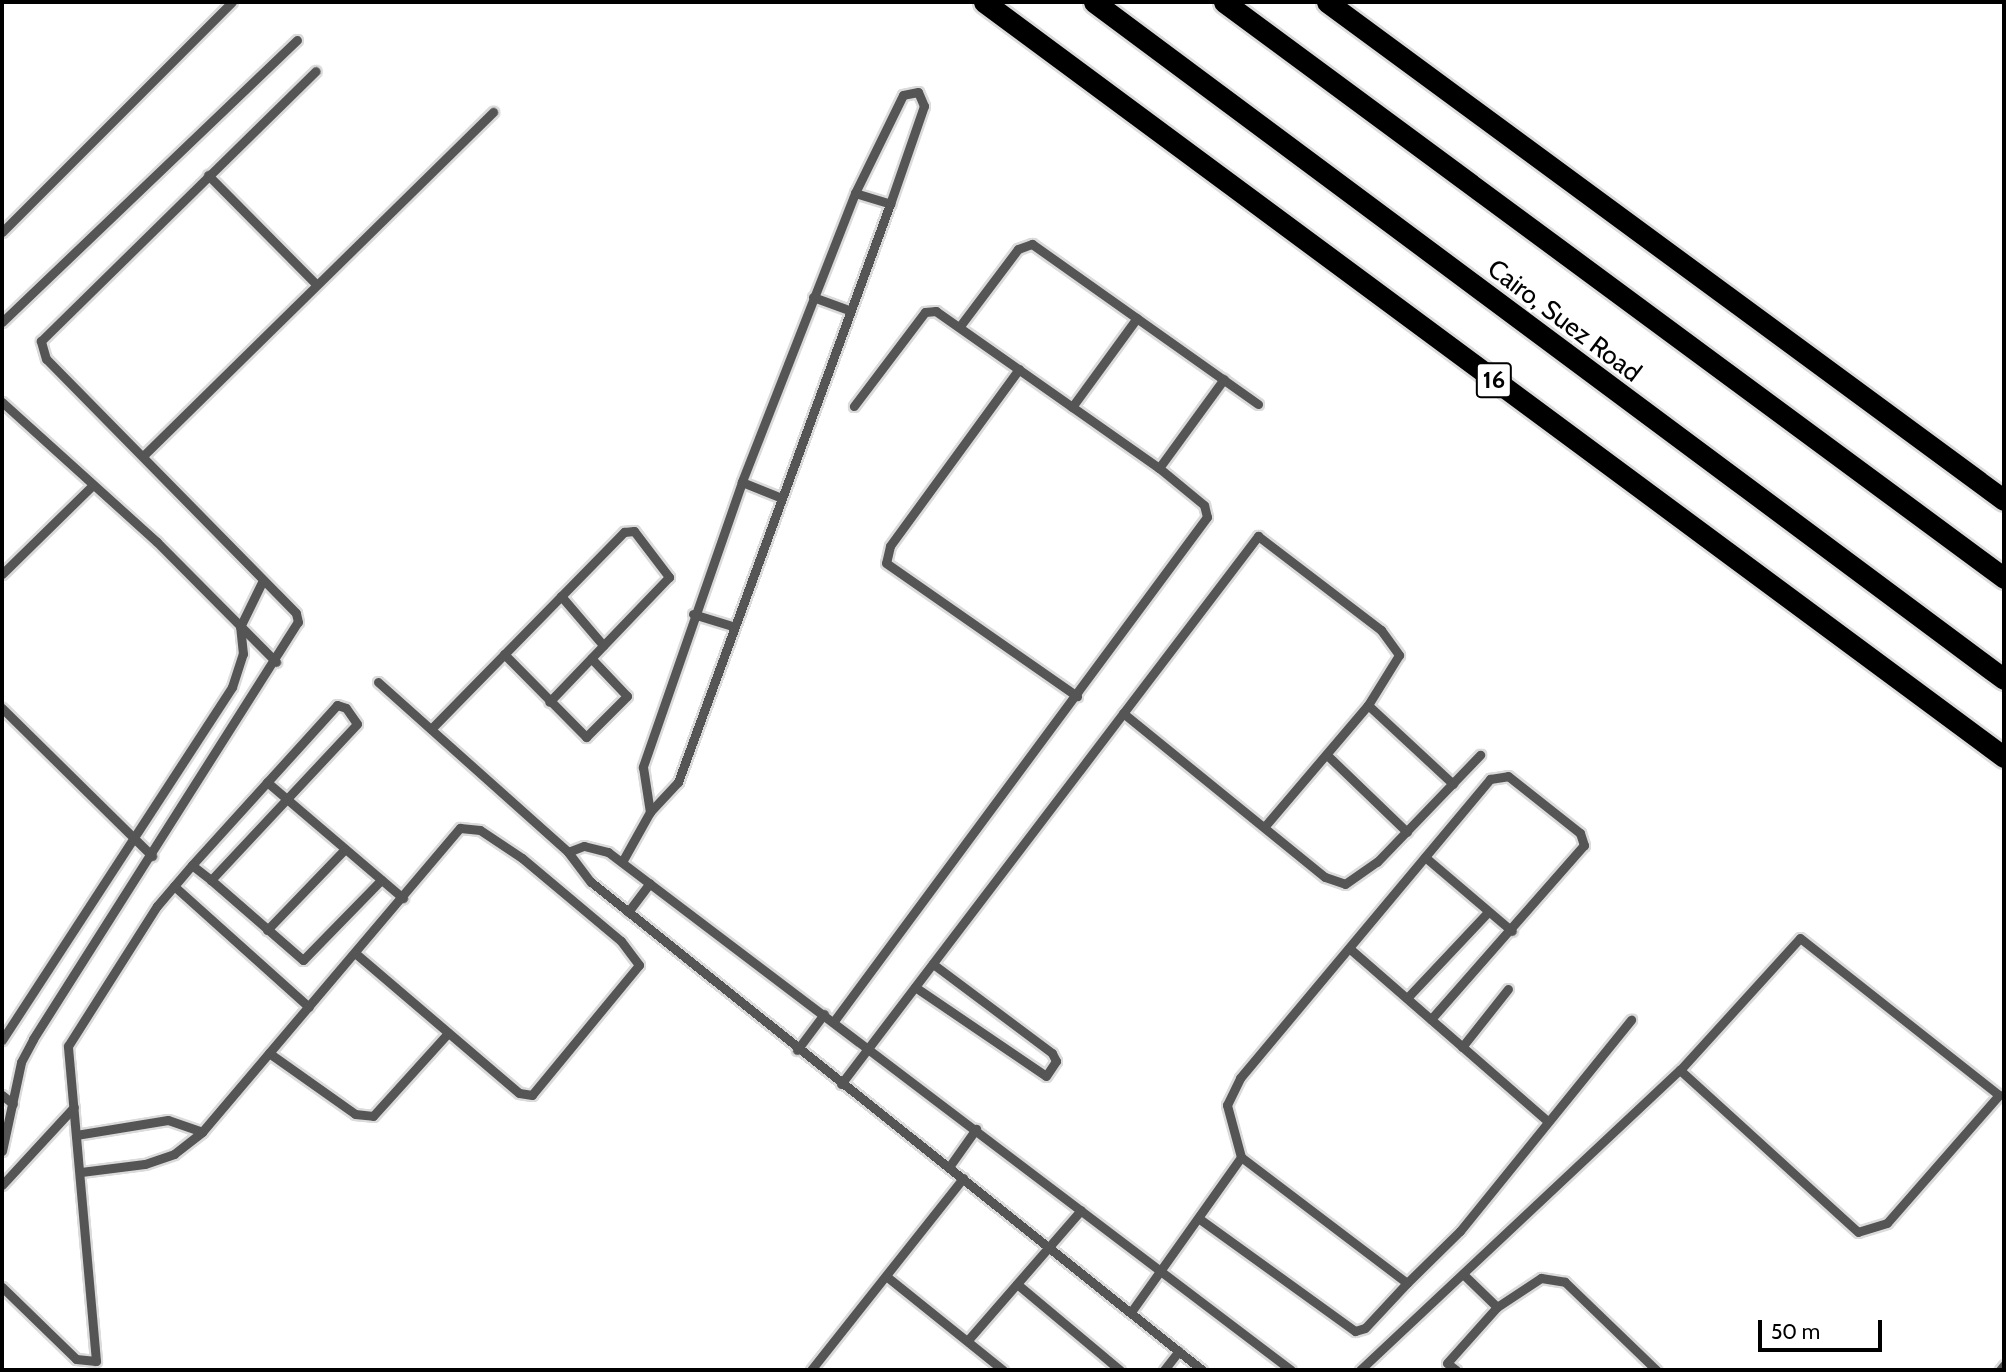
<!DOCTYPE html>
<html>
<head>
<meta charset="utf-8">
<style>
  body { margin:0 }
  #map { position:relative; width:2006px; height:1372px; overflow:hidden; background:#fff; font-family:Cabin,sans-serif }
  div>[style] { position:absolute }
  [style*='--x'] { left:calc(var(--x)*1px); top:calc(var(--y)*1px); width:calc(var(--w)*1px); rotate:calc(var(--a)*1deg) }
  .roads { filter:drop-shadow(2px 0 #dbdbdb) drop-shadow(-2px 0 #dbdbdb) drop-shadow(0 2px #dbdbdb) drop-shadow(0 -2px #dbdbdb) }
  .lane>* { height:9px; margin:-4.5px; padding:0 4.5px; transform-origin:4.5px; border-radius:4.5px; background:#555 }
  .highway>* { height:21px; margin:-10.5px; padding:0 10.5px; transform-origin:10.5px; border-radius:10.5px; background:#000 }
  span { translate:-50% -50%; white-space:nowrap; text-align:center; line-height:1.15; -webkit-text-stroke:5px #fff; paint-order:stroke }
  .shield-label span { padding:2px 5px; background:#fff; border:2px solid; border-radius:5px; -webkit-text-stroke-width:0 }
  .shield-label { font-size:24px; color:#000; font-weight:700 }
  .street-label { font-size:26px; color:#000 }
  .frame { position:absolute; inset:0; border:4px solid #000; pointer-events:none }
  .scale { position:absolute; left:1758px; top:1320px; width:124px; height:32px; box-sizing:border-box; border:4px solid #000; border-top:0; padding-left:9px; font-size:21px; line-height:24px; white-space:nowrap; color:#000; -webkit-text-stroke:5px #fff; paint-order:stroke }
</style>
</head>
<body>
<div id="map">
  <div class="roads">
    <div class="lane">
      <i style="--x:208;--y:175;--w:153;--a:45.3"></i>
      <i style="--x:855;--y:193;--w:37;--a:17"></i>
      <i style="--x:2;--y:232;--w:325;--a:-45"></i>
      <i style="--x:813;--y:297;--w:38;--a:20"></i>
      <i style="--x:2;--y:322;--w:408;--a:-43.7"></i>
      <i style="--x:960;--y:326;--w:96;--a:-53"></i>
      <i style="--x:1018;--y:249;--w:15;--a:-20"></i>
      <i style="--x:1032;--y:244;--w:277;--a:35.3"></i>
      <i style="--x:1019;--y:369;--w:219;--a:126.1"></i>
      <i style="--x:890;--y:546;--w:17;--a:103"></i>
      <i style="--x:886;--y:563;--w:233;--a:34.9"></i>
      <i style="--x:2;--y:402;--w:209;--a:42.1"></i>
      <i style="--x:157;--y:542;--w:169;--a:45.2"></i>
      <i style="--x:1072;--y:407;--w:110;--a:-53.9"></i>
      <i style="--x:143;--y:456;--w:491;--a:-44.5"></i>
      <i style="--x:1159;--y:468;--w:110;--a:-53.9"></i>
      <i style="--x:742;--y:482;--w:40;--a:22"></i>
      <i style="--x:2;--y:574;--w:127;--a:-44.4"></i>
      <i style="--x:561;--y:596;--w:65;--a:49.4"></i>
      <i style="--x:693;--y:614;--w:41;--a:17.1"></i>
      <i style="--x:504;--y:654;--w:117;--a:45.3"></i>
      <i style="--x:586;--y:737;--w:58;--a:-45"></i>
      <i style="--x:627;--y:696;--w:52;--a:-133.5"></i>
      <i style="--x:378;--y:682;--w:255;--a:41.8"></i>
      <i style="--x:568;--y:852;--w:38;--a:53"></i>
      <i style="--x:591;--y:882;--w:782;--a:38.61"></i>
      <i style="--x:1368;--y:705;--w:116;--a:42.9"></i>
      <i style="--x:2;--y:708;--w:211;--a:44.6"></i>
      <i style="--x:1123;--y:713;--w:260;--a:39.1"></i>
      <i style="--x:1325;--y:877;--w:21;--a:19"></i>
      <i style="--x:1345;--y:884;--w:39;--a:-35"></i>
      <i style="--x:1377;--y:862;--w:149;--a:-46.1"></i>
      <i style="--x:431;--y:729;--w:276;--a:-45.6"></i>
      <i style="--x:624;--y:532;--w:10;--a:-6"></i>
      <i style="--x:634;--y:531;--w:58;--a:52.7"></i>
      <i style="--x:669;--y:577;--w:173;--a:133.8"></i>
      <i style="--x:1327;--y:755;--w:111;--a:43.9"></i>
      <i style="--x:267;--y:782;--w:179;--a:40.5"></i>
      <i style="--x:568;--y:852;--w:17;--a:-21"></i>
      <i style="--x:584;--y:846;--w:25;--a:14"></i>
      <i style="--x:608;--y:852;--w:857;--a:37.18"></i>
      <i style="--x:1425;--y:857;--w:114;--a:40.4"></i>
      <i style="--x:622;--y:862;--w:57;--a:-60.8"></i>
      <i style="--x:650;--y:812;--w:41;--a:-47"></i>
      <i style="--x:678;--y:782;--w:616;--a:-69.86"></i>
      <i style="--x:890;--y:204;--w:104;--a:-70.9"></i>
      <i style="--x:924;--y:106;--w:15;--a:-113"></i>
      <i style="--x:918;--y:92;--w:15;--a:169"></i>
      <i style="--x:903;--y:95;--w:109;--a:116.1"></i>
      <i style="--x:855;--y:193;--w:310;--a:111.4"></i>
      <i style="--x:742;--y:482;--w:302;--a:109.2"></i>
      <i style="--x:643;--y:767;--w:46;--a:81.2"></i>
      <i style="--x:211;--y:880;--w:122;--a:41"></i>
      <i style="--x:303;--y:960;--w:112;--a:-45.7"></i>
      <i style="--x:174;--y:886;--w:181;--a:41.9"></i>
      <i style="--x:628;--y:912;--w:36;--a:-53"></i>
      <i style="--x:267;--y:930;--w:112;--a:-46.1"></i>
      <i style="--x:1349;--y:948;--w:262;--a:41.1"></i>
      <i style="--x:915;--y:987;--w:158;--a:34.2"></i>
      <i style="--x:1046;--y:1076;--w:18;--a:-56"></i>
      <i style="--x:1056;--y:1061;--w:9;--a:-117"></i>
      <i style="--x:1052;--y:1053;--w:149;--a:-143.2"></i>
      <i style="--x:1407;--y:998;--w:117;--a:-46.7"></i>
      <i style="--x:834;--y:1021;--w:627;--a:-53.5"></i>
      <i style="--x:1207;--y:517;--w:12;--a:-104"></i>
      <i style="--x:1204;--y:505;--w:58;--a:-140.6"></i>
      <i style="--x:1159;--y:468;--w:273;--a:-144.9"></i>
      <i style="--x:936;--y:311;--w:11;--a:175"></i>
      <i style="--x:925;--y:312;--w:118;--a:127.1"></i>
      <i style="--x:2;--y:1040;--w:421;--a:-56.9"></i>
      <i style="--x:232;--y:687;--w:35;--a:-72"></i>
      <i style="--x:243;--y:654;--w:27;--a:-96"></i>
      <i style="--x:240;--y:627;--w:52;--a:-63.9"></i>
      <i style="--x:1462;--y:1047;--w:74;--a:-51.6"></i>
      <i style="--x:797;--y:1050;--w:45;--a:-53.1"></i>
      <i style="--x:269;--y:1053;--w:105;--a:35.3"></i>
      <i style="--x:355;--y:1114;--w:18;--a:6"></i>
      <i style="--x:373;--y:1116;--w:112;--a:-47.9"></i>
      <i style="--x:841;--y:1084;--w:689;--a:-52.73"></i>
      <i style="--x:1258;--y:536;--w:155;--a:37.4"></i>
      <i style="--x:1381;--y:630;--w:31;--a:54"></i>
      <i style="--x:1399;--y:655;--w:59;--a:121.8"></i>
      <i style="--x:1368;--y:705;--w:159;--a:130.4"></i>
      <i style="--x:2;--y:1095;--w:14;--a:39"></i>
      <i style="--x:76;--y:1135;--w:93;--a:-9.3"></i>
      <i style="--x:168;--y:1120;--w:36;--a:19"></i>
      <i style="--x:2;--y:1151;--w:91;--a:-77.9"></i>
      <i style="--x:21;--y:1062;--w:26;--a:-62"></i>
      <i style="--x:33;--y:1039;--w:494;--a:-57.6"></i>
      <i style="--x:298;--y:622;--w:9;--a:-103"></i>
      <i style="--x:296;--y:613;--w:356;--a:-134.5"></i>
      <i style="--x:46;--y:359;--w:19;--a:-106"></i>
      <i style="--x:41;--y:341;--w:385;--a:-44.5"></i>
      <i style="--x:1241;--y:1157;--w:208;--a:37.2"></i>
      <i style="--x:1407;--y:1283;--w:74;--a:-44.5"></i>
      <i style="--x:1460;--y:1231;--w:272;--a:-51"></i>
      <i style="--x:949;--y:1167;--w:47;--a:-54.6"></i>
      <i style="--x:81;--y:1172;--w:64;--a:-7.1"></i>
      <i style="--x:145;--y:1164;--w:31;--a:-19"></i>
      <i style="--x:174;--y:1154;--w:36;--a:-38"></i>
      <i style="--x:202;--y:1132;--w:399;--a:-49.7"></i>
      <i style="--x:460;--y:828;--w:20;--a:6"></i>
      <i style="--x:480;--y:830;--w:50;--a:33.7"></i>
      <i style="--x:522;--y:858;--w:129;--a:40"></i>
      <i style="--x:621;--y:941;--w:30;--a:53"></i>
      <i style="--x:639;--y:965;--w:168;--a:129.5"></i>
      <i style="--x:532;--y:1095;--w:13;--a:-171"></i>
      <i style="--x:519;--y:1093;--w:216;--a:-139.5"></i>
      <i style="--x:2;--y:1185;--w:106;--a:-47.3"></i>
      <i style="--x:1201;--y:1220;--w:190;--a:35.8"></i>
      <i style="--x:1355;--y:1331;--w:10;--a:-17"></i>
      <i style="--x:1365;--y:1328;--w:62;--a:-47"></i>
      <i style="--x:1464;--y:1275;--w:46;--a:44.1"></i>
      <i style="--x:1497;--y:1307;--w:53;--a:-33.4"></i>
      <i style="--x:1541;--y:1278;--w:24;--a:9"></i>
      <i style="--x:1565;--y:1282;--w:127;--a:44"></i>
      <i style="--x:886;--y:1276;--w:150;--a:38.8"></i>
      <i style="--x:1017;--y:1284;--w:134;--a:39.9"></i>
      <i style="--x:2;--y:1287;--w:103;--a:44.2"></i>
      <i style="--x:76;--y:1359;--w:20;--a:6"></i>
      <i style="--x:96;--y:1361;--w:316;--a:-95.1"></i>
      <i style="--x:68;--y:1046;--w:166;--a:-57.6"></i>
      <i style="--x:157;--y:906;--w:54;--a:-49.5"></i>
      <i style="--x:192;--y:865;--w:216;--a:-47.8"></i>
      <i style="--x:337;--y:705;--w:9;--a:18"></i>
      <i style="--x:346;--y:708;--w:19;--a:55"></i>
      <i style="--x:357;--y:724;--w:214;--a:133.1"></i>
      <i style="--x:211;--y:880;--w:24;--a:-142"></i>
      <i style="--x:1131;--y:1312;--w:190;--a:-54.6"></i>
      <i style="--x:1241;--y:1157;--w:54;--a:-105.1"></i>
      <i style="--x:1227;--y:1105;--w:30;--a:-64"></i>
      <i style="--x:1240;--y:1078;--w:390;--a:-50.1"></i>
      <i style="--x:1490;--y:779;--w:18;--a:-9"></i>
      <i style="--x:1508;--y:776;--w:92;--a:38.4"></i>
      <i style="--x:1580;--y:833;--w:13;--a:72"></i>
      <i style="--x:1584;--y:845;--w:232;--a:131.3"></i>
      <i style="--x:968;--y:1340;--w:172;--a:-49"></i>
      <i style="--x:811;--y:1370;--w:245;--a:-51.6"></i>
      <i style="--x:1164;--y:1370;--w:24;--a:-52"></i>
      <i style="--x:1360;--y:1370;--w:439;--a:-43.2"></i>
      <i style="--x:1680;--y:1070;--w:178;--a:-47.7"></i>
      <i style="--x:1800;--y:938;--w:253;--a:38.3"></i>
      <i style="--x:1999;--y:1095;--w:170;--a:131.2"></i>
      <i style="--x:1887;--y:1223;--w:30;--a:163"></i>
      <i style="--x:1858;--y:1232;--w:241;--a:-137.7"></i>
      <i style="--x:1456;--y:1370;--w:11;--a:-142"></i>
      <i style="--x:1447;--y:1363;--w:75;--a:-48.2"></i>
      <i style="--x:2000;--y:1370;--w:6;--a:-51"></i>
    </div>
    <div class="highway">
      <i style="--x:984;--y:2;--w:1269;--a:36.51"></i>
      <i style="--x:1094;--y:2;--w:1134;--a:36.65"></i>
      <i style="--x:1224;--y:2;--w:970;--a:36.44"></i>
      <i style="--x:1327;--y:2;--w:840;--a:36.34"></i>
    </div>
  </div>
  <div class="shield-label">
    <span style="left:1494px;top:380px">16</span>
  </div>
  <div class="street-label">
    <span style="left:1564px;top:321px;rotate:37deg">Cairo, Suez Road</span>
  </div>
  <div class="frame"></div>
  <div class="scale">50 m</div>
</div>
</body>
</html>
